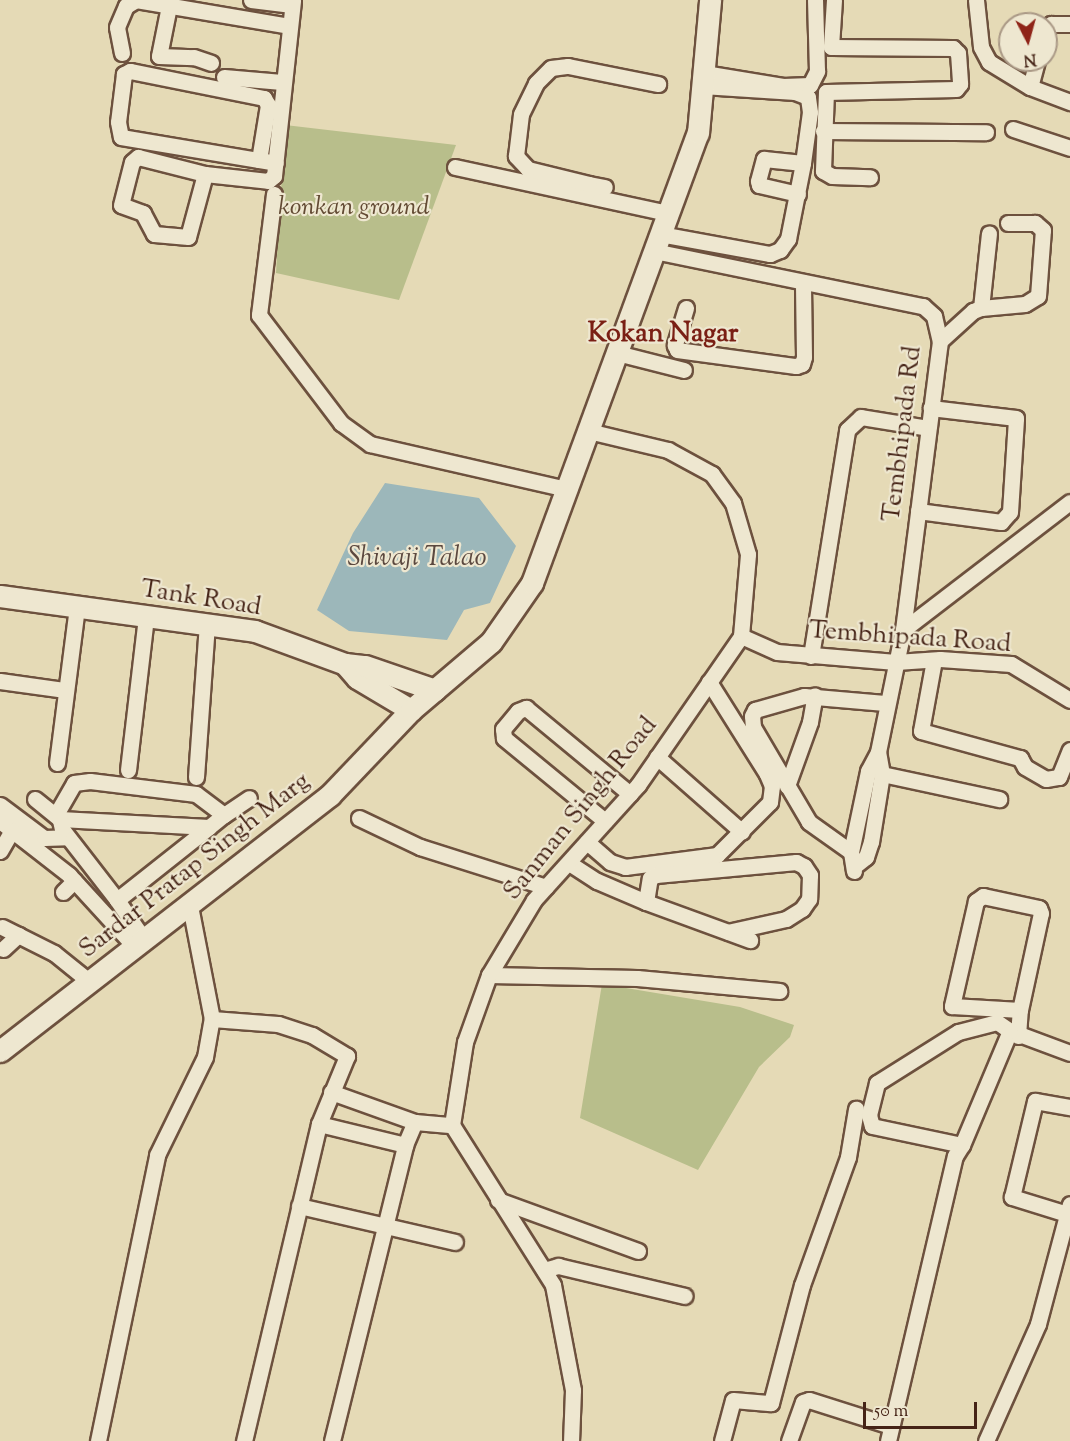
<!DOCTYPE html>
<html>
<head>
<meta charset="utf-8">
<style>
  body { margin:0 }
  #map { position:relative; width:1070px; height:1441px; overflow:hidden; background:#e5dab6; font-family:"Sorts Mill Goudy",serif }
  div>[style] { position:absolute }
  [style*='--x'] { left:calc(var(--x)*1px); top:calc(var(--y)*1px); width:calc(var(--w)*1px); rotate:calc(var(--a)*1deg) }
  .green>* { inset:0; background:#b8be8b }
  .water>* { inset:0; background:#9cb7ba }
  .roads { filter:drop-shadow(2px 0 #6d513e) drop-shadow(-2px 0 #6d513e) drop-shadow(0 2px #6d513e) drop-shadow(0 -2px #6d513e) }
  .street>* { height:15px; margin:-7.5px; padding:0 7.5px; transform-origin:7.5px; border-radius:7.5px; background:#eee7d0 }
  .secondary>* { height:21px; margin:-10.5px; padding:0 10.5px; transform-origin:10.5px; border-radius:10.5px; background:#eee7d0 }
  span { translate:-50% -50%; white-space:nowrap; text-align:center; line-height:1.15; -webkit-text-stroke:4.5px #eee7d0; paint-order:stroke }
  .park-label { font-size:26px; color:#624a33; font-style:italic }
  .street-label { font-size:26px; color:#452316 }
  .neighbourhood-label { font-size:27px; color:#7a1f14; font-weight:700 }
  .water-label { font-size:27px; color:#5b483f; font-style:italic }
  .north { position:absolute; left:998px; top:12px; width:60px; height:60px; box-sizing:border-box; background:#eee7d0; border:2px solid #aa9986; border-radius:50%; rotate:174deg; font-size:16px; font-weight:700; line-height:24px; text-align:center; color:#452316 }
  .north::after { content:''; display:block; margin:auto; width:21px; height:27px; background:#8f2418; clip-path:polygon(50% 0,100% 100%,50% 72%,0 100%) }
  .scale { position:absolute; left:863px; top:1402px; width:114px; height:27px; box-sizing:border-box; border:3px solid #452316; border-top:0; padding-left:8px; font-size:18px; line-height:21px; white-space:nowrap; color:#452316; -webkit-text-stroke:4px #eee7d0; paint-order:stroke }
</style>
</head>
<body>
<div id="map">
  <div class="green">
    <i style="clip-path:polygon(285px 125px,456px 145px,399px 300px,276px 273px)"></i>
    <i style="clip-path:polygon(602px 984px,740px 1007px,794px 1025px,790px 1037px,759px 1067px,698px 1170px,580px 1118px)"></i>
  </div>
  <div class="water">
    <i style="clip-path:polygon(385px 483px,479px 498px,516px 546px,490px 603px,464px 610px,447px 640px,349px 631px,317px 610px,353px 533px)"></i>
  </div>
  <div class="roads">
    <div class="street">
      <i style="--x:251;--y:0;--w:41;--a:7"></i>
      <i style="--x:834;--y:0;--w:47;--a:93.7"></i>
      <i style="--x:831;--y:47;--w:122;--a:0.5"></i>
      <i style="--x:953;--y:48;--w:7;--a:45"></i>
      <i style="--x:958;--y:53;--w:31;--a:86"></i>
      <i style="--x:960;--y:84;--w:6;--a:129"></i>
      <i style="--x:956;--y:89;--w:130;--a:178.7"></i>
      <i style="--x:826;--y:92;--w:79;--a:92.2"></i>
      <i style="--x:823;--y:171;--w:10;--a:29"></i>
      <i style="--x:832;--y:176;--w:38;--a:2"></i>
      <i style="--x:976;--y:0;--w:47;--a:83.9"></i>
      <i style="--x:981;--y:47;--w:17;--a:62"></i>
      <i style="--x:989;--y:62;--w:48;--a:31.4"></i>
      <i style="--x:1030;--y:87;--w:43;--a:20.6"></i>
      <i style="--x:169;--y:6;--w:51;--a:101.3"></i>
      <i style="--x:159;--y:56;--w:35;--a:2"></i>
      <i style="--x:194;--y:57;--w:18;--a:19"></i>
      <i style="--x:1046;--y:30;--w:8;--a:-50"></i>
      <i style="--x:1051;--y:24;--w:19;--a:0"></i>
      <i style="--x:122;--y:53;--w:26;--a:-101"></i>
      <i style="--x:117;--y:27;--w:23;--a:-67"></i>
      <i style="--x:126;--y:6;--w:12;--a:-31"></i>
      <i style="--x:136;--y:0;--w:155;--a:9.6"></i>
      <i style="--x:704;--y:73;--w:80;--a:9.3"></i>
      <i style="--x:783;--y:86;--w:27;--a:-2"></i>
      <i style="--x:810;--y:85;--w:16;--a:-63"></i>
      <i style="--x:817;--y:71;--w:71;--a:-91.6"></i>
      <i style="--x:224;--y:77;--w:58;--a:4.9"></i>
      <i style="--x:1030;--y:87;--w:28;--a:-75"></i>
      <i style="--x:1013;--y:129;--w:60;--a:18.4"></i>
      <i style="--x:823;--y:131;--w:163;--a:0.4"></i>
      <i style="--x:138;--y:157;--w:69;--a:14.2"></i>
      <i style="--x:205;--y:174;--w:65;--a:105.1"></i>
      <i style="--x:188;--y:237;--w:34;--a:-175"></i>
      <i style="--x:154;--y:234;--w:24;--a:-118"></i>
      <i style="--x:143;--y:213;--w:23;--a:-160"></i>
      <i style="--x:121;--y:205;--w:44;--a:-75.7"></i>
      <i style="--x:132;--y:162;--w:8;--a:-40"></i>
      <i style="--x:259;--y:160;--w:56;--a:-80.7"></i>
      <i style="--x:268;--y:105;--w:8;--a:-120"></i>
      <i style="--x:264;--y:98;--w:137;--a:-168.6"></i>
      <i style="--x:130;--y:71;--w:7;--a:153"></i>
      <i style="--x:124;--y:74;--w:48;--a:97.1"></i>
      <i style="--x:118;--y:122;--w:15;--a:79"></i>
      <i style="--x:121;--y:137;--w:140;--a:9.5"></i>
      <i style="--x:259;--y:160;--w:17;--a:10"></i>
      <i style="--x:455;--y:167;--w:218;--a:12.2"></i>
      <i style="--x:205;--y:174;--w:63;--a:6.3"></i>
      <i style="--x:268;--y:181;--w:8;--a:-40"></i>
      <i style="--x:274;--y:176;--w:177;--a:-83.8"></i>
      <i style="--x:589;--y:184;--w:16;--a:11"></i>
      <i style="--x:274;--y:194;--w:122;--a:97.1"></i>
      <i style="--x:259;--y:315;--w:136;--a:52.8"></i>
      <i style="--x:341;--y:423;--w:36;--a:36"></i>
      <i style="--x:370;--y:444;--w:202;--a:12.9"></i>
      <i style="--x:586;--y:194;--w:10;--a:-73"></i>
      <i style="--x:589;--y:184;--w:63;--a:-166.2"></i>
      <i style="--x:528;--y:169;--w:18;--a:-133"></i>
      <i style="--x:516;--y:156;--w:42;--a:-83.2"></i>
      <i style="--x:521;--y:114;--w:34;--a:-64"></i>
      <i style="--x:536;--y:83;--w:21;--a:-45"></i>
      <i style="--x:551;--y:68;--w:17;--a:-7"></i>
      <i style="--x:568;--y:66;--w:92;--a:11.3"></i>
      <i style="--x:798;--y:194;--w:40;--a:-167"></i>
      <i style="--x:759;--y:185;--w:4;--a:-104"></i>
      <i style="--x:758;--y:181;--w:23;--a:-75"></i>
      <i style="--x:764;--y:159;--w:39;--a:6"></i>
      <i style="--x:660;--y:234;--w:112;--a:10.3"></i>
      <i style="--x:770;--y:254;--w:11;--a:-22"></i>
      <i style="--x:780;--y:250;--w:14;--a:-54"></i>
      <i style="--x:788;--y:239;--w:77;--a:-78.8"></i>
      <i style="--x:803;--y:163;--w:51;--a:-82.2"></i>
      <i style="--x:810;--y:112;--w:15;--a:-98"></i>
      <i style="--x:808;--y:97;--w:14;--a:-159"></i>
      <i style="--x:795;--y:92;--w:93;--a:-176.3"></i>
      <i style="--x:654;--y:251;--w:275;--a:11.6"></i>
      <i style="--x:923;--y:306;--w:15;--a:42"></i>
      <i style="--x:934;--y:316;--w:26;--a:77"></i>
      <i style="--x:940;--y:341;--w:291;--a:97.3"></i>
      <i style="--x:686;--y:308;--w:39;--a:107"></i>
      <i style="--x:675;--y:345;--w:5;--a:68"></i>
      <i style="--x:677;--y:350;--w:120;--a:7.7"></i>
      <i style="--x:796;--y:366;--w:6;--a:-18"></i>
      <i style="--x:802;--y:364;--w:7;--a:-74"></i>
      <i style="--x:804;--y:357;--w:75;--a:-90.8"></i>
      <i style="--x:981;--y:308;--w:44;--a:-5.2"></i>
      <i style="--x:1025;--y:304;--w:15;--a:-32"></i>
      <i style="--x:1038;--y:296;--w:66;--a:-85.7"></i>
      <i style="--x:1043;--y:230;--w:11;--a:-139"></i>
      <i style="--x:1035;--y:223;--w:27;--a:180"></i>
      <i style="--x:940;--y:341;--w:45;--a:-42.3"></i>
      <i style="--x:973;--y:311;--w:9;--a:-21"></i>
      <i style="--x:981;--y:308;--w:75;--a:-83.9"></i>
      <i style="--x:617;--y:353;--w:69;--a:14.2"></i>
      <i style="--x:918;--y:511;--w:84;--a:7.5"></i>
      <i style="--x:1001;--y:522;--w:13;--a:-48"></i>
      <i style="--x:1010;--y:512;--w:94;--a:-86.3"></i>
      <i style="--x:1016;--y:418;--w:86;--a:-173.3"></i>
      <i style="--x:741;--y:636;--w:39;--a:24"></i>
      <i style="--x:777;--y:652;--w:119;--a:4.8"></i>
      <i style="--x:896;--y:662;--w:44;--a:-3.9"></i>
      <i style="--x:940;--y:659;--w:71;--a:4"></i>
      <i style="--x:1011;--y:664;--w:69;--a:31.4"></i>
      <i style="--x:811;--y:656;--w:229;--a:-80.9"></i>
      <i style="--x:847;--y:430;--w:19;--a:-43"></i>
      <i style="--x:861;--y:417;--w:68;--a:9.3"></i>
      <i style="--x:934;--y:660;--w:72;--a:100.4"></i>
      <i style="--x:921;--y:731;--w:103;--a:15.3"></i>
      <i style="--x:1020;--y:758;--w:10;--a:61"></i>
      <i style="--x:1025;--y:767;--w:24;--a:30"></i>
      <i style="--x:1046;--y:779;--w:13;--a:-9"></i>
      <i style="--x:1059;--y:777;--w:29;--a:-68"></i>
      <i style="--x:0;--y:681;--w:66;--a:7.9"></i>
      <i style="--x:657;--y:757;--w:113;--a:41.4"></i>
      <i style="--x:57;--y:763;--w:157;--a:-82.7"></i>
      <i style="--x:128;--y:770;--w:154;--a:-83.3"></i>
      <i style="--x:882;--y:774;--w:120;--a:12.1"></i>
      <i style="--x:196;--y:777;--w:154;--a:-85.9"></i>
      <i style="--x:787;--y:786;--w:68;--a:-70.2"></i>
      <i style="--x:810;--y:722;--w:27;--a:-80"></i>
      <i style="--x:35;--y:799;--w:32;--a:39"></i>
      <i style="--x:60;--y:819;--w:149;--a:3.1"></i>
      <i style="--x:209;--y:827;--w:19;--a:-39"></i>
      <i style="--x:0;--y:805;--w:55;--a:36.9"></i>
      <i style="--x:44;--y:838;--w:23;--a:-2"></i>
      <i style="--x:359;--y:818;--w:68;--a:25.4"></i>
      <i style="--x:420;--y:847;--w:132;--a:17.6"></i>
      <i style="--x:0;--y:821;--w:88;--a:38"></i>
      <i style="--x:69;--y:875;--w:99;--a:47.5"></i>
      <i style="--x:605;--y:821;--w:131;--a:-140.6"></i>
      <i style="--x:504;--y:738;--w:9;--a:-96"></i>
      <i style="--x:503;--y:729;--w:23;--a:-50"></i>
      <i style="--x:518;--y:711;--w:9;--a:-21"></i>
      <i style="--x:526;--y:708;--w:135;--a:39.6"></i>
      <i style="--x:587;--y:842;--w:30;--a:41"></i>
      <i style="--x:610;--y:862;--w:16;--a:18"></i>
      <i style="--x:625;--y:867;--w:93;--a:-7.4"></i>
      <i style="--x:717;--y:855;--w:75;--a:-45"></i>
      <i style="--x:770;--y:802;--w:16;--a:-83"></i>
      <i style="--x:772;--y:786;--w:13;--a:-113"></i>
      <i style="--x:767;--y:774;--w:109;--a:-122.2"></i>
      <i style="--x:0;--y:851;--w:24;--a:-60"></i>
      <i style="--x:851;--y:852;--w:52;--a:-144.5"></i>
      <i style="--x:809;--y:822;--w:110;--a:-120.5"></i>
      <i style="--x:753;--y:727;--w:11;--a:-95"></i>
      <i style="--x:752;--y:716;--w:7;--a:-63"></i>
      <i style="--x:755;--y:710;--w:51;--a:-15.9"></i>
      <i style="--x:804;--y:696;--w:81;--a:4.9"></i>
      <i style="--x:569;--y:863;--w:33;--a:33"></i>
      <i style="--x:597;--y:881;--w:53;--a:23.2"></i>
      <i style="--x:646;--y:902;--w:111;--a:20.1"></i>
      <i style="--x:856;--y:865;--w:13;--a:-39"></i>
      <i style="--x:866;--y:857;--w:16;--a:-72"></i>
      <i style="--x:871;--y:842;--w:69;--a:-80.8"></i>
      <i style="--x:882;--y:774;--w:22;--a:-100"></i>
      <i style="--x:854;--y:871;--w:19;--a:-99"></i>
      <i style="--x:851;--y:852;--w:83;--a:-78.1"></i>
      <i style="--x:868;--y:771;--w:21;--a:-62"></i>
      <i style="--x:878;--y:752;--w:125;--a:-78.4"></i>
      <i style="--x:903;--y:630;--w:210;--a:-37.5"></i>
      <i style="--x:63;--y:892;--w:16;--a:-45"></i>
      <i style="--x:117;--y:900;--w:90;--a:-127.8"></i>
      <i style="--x:62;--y:829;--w:18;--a:-103"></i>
      <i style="--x:58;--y:811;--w:32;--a:-60"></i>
      <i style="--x:74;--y:783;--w:16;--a:-7"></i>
      <i style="--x:90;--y:781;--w:107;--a:7"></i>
      <i style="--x:196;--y:794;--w:35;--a:37"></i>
      <i style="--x:224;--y:815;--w:30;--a:-34"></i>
      <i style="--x:646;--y:902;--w:24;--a:-81"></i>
      <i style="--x:650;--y:878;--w:7;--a:-27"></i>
      <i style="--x:656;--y:875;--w:141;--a:-5.3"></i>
      <i style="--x:796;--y:862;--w:9;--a:27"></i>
      <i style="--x:804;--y:866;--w:11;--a:56"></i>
      <i style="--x:810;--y:875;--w:24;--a:92"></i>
      <i style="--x:809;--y:899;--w:12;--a:125"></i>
      <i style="--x:802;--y:909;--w:19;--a:148"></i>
      <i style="--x:786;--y:919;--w:59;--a:167.4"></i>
      <i style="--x:2;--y:927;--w:58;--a:26.6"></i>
      <i style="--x:54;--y:953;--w:46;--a:38.9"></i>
      <i style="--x:145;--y:941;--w:50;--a:-124.3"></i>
      <i style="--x:117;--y:900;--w:117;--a:-38.4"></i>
      <i style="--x:3;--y:949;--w:21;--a:-43"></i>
      <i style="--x:489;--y:975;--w:148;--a:1.2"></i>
      <i style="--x:637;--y:978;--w:143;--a:5.2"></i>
      <i style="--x:212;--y:1019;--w:66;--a:4.3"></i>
      <i style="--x:278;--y:1024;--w:36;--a:18"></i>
      <i style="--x:312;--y:1035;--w:41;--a:31"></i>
      <i style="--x:347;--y:1056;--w:74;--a:112.4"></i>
      <i style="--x:319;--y:1124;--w:326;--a:103.3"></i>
      <i style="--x:1011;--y:1031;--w:63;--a:20.4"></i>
      <i style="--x:1018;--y:1036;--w:26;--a:-86"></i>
      <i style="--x:1020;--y:1010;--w:99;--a:-77.8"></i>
      <i style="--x:1041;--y:913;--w:5;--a:-112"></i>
      <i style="--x:1039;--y:908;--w:57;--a:-167.9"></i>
      <i style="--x:983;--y:896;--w:9;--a:144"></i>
      <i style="--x:976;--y:901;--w:108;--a:102.9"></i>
      <i style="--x:952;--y:1006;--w:68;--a:3.4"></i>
      <i style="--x:331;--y:1092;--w:89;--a:19.7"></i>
      <i style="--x:415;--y:1122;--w:37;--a:5"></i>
      <i style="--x:319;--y:1124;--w:89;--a:13.7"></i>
      <i style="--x:452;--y:1125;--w:84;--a:-81.1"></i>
      <i style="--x:465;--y:1042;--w:71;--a:-70.3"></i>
      <i style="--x:489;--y:975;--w:87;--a:-59"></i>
      <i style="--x:534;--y:900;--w:155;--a:-47.9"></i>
      <i style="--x:638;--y:785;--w:181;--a:-55.3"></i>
      <i style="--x:741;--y:636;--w:82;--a:-85.1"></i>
      <i style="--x:748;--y:554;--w:53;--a:-106.4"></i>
      <i style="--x:733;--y:503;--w:36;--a:-126"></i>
      <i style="--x:712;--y:474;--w:50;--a:-151.4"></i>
      <i style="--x:668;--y:450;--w:82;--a:-166.6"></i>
      <i style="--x:452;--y:1125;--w:189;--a:57.7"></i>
      <i style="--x:553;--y:1285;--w:107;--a:79.2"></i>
      <i style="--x:573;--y:1390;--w:51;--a:92.2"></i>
      <i style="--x:498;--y:1200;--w:149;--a:20"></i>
      <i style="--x:299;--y:1206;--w:160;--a:13"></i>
      <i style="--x:1067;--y:1214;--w:58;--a:-162.8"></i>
      <i style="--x:1012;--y:1197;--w:99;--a:-76.5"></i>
      <i style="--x:1035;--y:1101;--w:36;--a:10"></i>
      <i style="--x:544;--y:1270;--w:15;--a:-16"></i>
      <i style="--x:558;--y:1266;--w:130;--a:13.3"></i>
      <i style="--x:98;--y:1441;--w:292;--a:-78.3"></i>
      <i style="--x:157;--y:1155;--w:109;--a:-63.9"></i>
      <i style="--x:205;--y:1057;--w:39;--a:-80"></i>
      <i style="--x:212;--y:1019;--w:115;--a:-101"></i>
      <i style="--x:332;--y:1441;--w:305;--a:-76.1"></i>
      <i style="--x:405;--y:1145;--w:25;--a:-67"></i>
      <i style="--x:722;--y:1441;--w:42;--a:-75"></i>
      <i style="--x:733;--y:1400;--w:38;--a:5"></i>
      <i style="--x:771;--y:1403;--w:122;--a:-75.3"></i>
      <i style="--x:802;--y:1285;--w:136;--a:-70.2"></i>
      <i style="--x:848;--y:1157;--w:49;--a:-80.5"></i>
      <i style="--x:789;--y:1441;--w:41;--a:-70.3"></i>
      <i style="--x:803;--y:1402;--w:6;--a:-18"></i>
      <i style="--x:809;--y:1400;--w:86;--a:17.6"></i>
      <i style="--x:888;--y:1441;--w:293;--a:-76.8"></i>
      <i style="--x:955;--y:1156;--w:13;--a:-58"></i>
      <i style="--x:962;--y:1145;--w:124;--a:-67.2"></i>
      <i style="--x:1010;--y:1031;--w:16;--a:-145"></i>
      <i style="--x:997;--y:1022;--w:40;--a:165.6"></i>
      <i style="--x:958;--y:1032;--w:96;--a:147.8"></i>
      <i style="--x:877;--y:1083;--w:33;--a:104"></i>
      <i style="--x:869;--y:1115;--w:11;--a:75"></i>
      <i style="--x:872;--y:1126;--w:92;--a:11.9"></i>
      <i style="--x:986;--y:1441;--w:128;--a:-66"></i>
      <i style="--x:1038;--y:1324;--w:124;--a:-75.1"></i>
    </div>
    <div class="secondary">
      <i style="--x:0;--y:596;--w:257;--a:7.8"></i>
      <i style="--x:255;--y:631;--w:96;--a:20.1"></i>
      <i style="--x:345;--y:664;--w:18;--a:49"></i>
      <i style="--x:357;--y:678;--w:63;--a:30.7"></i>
      <i style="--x:345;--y:664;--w:20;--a:6"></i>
      <i style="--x:365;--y:666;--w:74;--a:18.9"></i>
      <i style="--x:0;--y:1051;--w:418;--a:-37.8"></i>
      <i style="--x:330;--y:795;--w:117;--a:-46.4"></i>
      <i style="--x:411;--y:710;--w:105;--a:-40.4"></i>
      <i style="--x:491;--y:642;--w:72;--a:-55.2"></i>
      <i style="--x:532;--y:583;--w:480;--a:-69.8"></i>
      <i style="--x:698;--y:133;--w:134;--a:-84.8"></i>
    </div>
  </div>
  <div class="park-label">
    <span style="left:354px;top:208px">konkan ground</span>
  </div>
  <div class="street-label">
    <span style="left:903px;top:434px;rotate:-83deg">Tembhipada Rd</span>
    <span style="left:201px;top:599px;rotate:9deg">Tank Road</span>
    <span style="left:910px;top:638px;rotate:4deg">Tembhipada Road</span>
    <span style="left:581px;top:809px;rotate:-51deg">Sanman Singh Road</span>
    <span style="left:195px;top:866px;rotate:-38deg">Sardar Pratap Singh Marg</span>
  </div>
  <div class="neighbourhood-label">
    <span style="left:663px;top:335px">Kokan Nagar</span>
  </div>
  <div class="water-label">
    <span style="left:417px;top:559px">Shivaji Talao</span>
  </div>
  <div class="north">N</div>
  <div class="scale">50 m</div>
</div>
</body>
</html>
